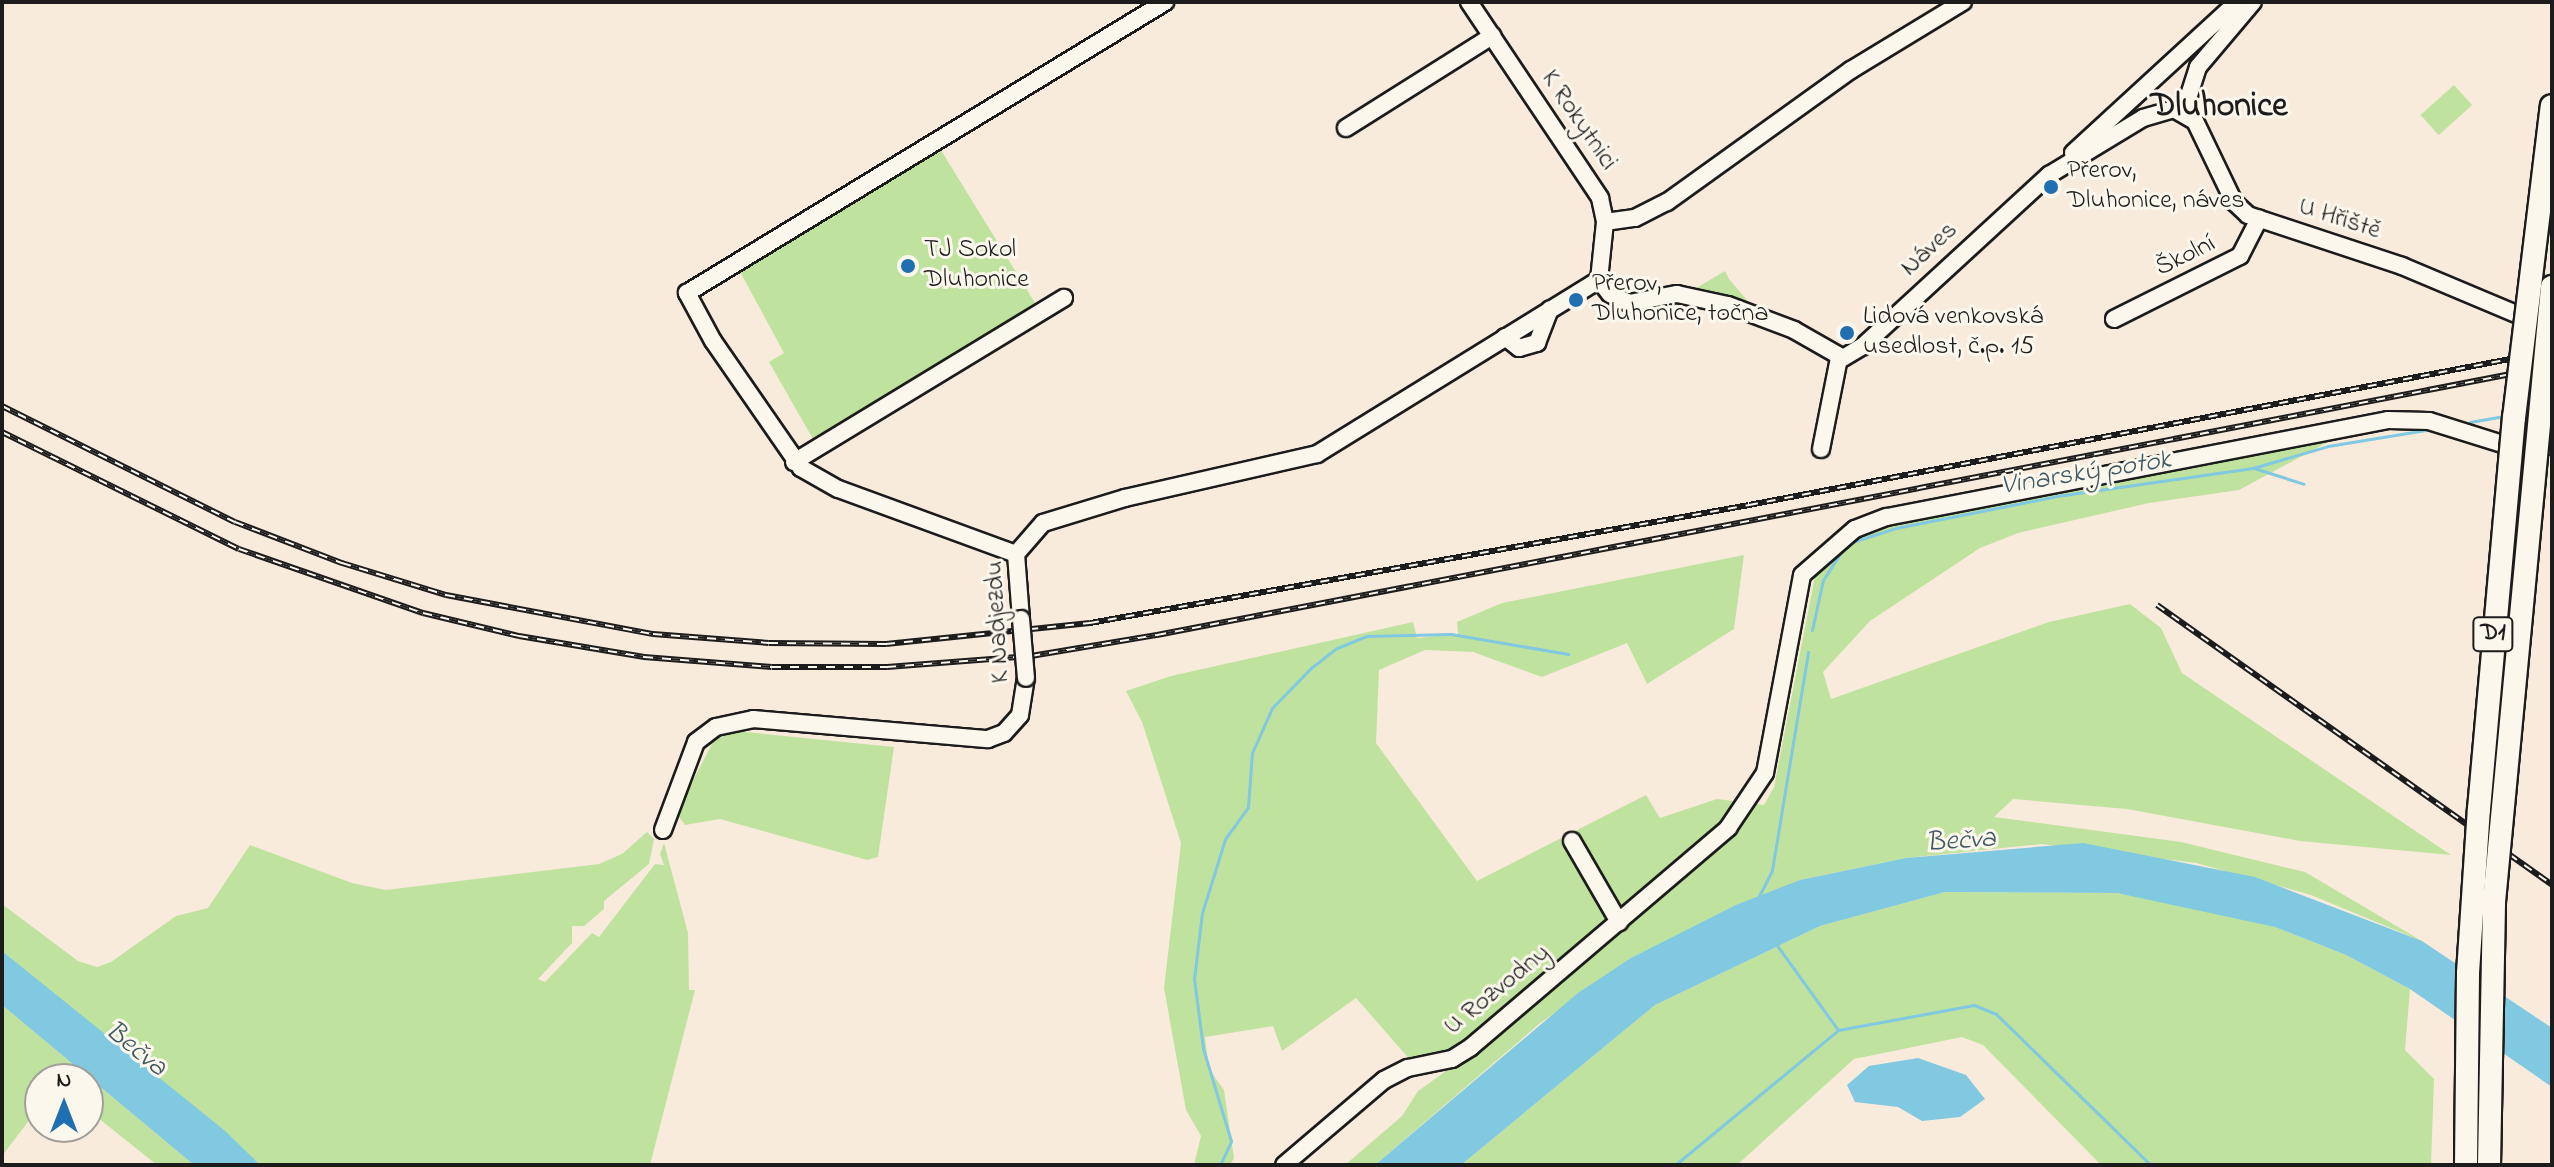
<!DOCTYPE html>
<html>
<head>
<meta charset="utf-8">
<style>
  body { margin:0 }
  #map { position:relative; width:2554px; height:1167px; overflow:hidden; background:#f8ebdc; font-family:"Indie Flower",sans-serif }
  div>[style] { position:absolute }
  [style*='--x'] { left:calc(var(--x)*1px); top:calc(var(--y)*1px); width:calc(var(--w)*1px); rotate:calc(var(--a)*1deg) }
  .green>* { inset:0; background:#bfe39e; transform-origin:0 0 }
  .water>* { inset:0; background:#81c8e1 }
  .stream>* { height:3px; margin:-1.5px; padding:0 1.5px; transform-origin:1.5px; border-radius:1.5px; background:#81c8e1 }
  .roads { filter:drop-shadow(2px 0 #1c1c1c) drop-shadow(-2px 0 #1c1c1c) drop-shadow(0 2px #1c1c1c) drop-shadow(0 -2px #1c1c1c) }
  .minor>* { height:16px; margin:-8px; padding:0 8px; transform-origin:8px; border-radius:8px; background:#fbf7ec }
  .rail>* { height:6px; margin-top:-3px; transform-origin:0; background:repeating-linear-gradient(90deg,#fbf7ec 0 9px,#1c1c1c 0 18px); box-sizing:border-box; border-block:2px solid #1c1c1c }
  .bridges { filter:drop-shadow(2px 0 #1c1c1c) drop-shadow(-2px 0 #1c1c1c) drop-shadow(0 2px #1c1c1c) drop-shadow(0 -2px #1c1c1c) }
  .minor-bridge>* { height:16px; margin:-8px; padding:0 8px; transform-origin:8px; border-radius:8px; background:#fbf7ec }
  .highway-bridge>* { height:22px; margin:-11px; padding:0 11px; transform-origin:11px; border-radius:11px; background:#fbf7ec }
  .dots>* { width:22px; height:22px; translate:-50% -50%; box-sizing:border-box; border:4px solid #fbf7ec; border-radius:50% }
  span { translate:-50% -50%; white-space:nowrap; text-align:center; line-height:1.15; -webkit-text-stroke:6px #fbf7ec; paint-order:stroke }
  .shield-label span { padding:2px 6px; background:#fbf7ec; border:2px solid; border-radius:6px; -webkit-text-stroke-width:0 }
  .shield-label { font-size:24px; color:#1c1c1c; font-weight:700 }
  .street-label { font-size:26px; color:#1c1c1c }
  .poi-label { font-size:26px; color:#1c1c1c }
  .left { translate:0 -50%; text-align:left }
  .water-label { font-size:28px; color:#3f5861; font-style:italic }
  .district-label { font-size:34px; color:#1c1c1c; font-weight:700 }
  .frame { position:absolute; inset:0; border:4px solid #1c1c1c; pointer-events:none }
  .north { position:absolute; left:24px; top:1063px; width:80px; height:80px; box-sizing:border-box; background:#fbf7ec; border:2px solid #a29f99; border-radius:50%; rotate:0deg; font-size:22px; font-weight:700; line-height:32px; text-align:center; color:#1c1c1c }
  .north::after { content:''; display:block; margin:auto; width:28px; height:36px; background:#1f6fb2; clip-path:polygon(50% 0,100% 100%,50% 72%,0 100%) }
</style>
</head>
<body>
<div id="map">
  <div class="green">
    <i style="left:2454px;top:85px;width:27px;height:45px;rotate:48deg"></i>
    <i style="clip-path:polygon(939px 147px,1040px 311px,817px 446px,769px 362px,784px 353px,738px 268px)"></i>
    <i style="clip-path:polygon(1725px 271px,1729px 279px,1751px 305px,1691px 291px)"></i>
    <i style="clip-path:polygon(2341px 435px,2239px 490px,2149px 503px,2018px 533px,1980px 548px,1870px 621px,1823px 672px,1831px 699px,2049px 622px,2130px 604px,2161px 628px,2182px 673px,2451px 855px,2300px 841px,2127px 809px,2013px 799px,1994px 817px,2181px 842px,2305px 872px,2422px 941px,2311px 895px,2196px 863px,2042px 844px,1906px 858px,1800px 880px,1631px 958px,1539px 1024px,1375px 1165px,1345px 1165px,1402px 1116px,1418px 1091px,1453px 1066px,1412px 1062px,1356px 998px,1282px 1051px,1273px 1026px,1205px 1037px,1209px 1069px,1224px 1090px,1234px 1158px,1230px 1165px,1194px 1165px,1201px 1136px,1186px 1110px,1164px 988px,1181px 843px,1142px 722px,1126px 691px,1171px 676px,1413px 622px,1417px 638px,1458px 634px,1457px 622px,1502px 603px,1744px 555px,1734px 629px,1647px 684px,1627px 643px,1542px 677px,1473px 652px,1425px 650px,1379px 670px,1376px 743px,1477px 881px,1646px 795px,1660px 818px,1717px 799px,1764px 805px,1774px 787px,1815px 576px,1866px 530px)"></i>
    <i style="clip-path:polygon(736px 731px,894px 747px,878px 857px,867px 860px,720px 819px,685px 825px,676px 813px,714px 740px)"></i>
    <i style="clip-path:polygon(647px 832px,654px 839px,649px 864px,604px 901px,604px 909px,584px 926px,572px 926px,572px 943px,538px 979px,545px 982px,592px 933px,599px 937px,655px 864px,664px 865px,660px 854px,664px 843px,688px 933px,689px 990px,695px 990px,650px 1165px,260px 1165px,2px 951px,2px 904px,78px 961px,97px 967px,111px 962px,176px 916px,208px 908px,250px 845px,352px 883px,386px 890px,599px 864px,622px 854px)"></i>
    <i style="clip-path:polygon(1945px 892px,2117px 893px,2166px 901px,2275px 927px,2346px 955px,2410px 989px,2405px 1050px,2434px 1079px,2431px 1165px,2101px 1165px,1983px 1045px,1962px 1037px,1854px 1059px,1737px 1165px,1461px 1165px,1655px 1005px,1820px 926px)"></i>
    <i style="clip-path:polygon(2px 1005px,194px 1165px,157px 1165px,88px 1110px,88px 1079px,40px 1079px,40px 1106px,2px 1156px)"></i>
  </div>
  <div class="water">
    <i style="clip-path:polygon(2083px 843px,2255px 877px,2422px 941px,2552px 1028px,2552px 1087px,2410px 989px,2346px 955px,2275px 927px,2117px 893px,1945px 892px,1820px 926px,1655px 1005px,1461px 1165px,1375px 1165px,1578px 993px,1631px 958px,1736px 905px,1800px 880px,1906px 858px)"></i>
    <i style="clip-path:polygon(2px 951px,224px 1130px,260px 1165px,194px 1165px,2px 1005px)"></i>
    <i style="clip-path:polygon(1918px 1058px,1966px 1075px,1985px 1099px,1960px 1117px,1922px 1121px,1898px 1107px,1855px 1102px,1847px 1085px,1869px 1066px)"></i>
  </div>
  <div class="stream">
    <i style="--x:2470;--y:422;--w:36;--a:-10"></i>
    <i style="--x:2254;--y:468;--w:52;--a:17.7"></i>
    <i style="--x:1849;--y:543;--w:49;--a:-17.7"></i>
    <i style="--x:1896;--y:528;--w:164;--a:-11.2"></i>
    <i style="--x:2057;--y:496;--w:198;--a:-8.1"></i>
    <i style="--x:2253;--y:468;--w:78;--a:-16.3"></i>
    <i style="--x:2328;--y:446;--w:99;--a:-9.3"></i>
    <i style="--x:1812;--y:630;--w:51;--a:-77.6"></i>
    <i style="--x:1823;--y:580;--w:38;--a:-57"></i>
    <i style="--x:1758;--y:898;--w:31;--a:-63"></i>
    <i style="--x:1772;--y:870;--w:221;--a:-80.6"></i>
    <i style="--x:1776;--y:944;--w:106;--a:54.2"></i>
    <i style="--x:1838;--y:1030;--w:138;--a:-10.4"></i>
    <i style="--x:1974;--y:1005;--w:24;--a:22"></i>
    <i style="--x:1996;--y:1014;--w:216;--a:44.3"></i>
    <i style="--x:1220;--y:1165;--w:26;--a:-65"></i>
    <i style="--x:1231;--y:1141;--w:97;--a:-106.8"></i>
    <i style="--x:1203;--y:1048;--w:70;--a:-97.4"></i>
    <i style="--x:1194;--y:979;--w:66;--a:-83.1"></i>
    <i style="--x:1202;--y:913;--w:77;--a:-72.7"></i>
    <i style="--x:1225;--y:839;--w:39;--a:-54"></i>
    <i style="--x:1248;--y:807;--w:54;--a:-85.8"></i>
    <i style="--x:1252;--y:753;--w:49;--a:-66"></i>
    <i style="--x:1272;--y:708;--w:56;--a:-45.7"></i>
    <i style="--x:1311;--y:668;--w:33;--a:-38"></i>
    <i style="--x:1337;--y:648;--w:31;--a:-22"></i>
    <i style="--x:1366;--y:636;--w:85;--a:-1.3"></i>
    <i style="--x:1451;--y:634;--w:119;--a:9.7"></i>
    <i style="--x:1675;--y:1165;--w:212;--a:-39.6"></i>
  </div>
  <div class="roads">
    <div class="minor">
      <i style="--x:1469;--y:2;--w:236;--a:56.2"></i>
      <i style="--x:1600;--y:198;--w:25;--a:78"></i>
      <i style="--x:1605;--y:222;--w:58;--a:95.9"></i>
      <i style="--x:2184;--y:111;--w:46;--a:-72.3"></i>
      <i style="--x:2198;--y:67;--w:85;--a:-49.8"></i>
      <i style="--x:1346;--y:128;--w:173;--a:-32.2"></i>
      <i style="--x:2073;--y:153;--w:223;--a:-42.6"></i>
      <i style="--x:1605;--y:222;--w:30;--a:-8"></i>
      <i style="--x:1635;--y:218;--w:36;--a:-27"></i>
      <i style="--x:1667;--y:202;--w:226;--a:-35.7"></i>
      <i style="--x:1851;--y:70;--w:131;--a:-31.3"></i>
      <i style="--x:1599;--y:280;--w:18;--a:52"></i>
      <i style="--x:1610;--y:294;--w:21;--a:25"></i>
      <i style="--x:1629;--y:303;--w:49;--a:-10.6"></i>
      <i style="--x:1677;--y:294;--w:52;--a:12.2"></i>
      <i style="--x:1728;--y:305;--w:71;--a:20.7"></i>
      <i style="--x:1794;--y:330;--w:56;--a:29.7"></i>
      <i style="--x:1843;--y:358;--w:23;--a:-31"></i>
      <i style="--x:1863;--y:346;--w:253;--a:-42.6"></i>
      <i style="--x:2049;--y:175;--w:110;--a:-31.2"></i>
      <i style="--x:2143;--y:118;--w:32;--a:-16"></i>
      <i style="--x:2174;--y:109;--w:24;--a:30"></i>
      <i style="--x:2195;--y:121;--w:90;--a:64.3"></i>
      <i style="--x:2234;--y:202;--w:19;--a:43"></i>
      <i style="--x:2248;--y:215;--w:162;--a:18.3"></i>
      <i style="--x:2402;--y:266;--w:142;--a:22.8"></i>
      <i style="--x:2114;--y:319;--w:141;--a:-26.6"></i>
      <i style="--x:2240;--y:256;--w:42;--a:-62.8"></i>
      <i style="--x:1505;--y:337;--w:18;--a:38"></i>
      <i style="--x:1519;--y:348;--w:19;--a:-16"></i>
      <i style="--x:1537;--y:343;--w:36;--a:-69"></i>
      <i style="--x:1821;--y:449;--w:93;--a:-78.8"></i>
      <i style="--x:794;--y:462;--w:316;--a:-31.3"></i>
      <i style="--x:1016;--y:554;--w:189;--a:-159.9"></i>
      <i style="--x:838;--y:489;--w:43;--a:-150.4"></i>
      <i style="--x:801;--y:468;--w:155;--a:-124.7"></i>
      <i style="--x:713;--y:341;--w:55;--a:-118.4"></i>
      <i style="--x:687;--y:293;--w:560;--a:-31.33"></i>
      <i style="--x:1021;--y:619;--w:65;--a:-94.4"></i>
      <i style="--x:1016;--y:554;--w:41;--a:-48.9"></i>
      <i style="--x:1043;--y:523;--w:86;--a:-17"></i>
      <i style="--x:1125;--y:498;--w:197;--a:-12.9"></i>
      <i style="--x:1317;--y:454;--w:331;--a:-31.7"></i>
      <i style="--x:663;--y:830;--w:94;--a:-69.4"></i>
      <i style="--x:696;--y:742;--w:25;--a:-37"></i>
      <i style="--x:716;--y:727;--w:38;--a:-12"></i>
      <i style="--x:753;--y:719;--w:236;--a:4.9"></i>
      <i style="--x:988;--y:739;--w:17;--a:-21"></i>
      <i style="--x:1004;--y:733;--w:24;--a:-48"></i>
      <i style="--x:1020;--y:715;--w:37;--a:-81"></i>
      <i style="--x:1572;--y:841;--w:94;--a:59.9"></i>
      <i style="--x:1284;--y:1165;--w:131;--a:-40.4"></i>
      <i style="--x:1384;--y:1080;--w:27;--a:-27"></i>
      <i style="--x:1408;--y:1068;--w:45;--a:-11.6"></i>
      <i style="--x:1452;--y:1059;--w:22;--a:-32"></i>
      <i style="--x:1471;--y:1047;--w:338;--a:-40.4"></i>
      <i style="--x:1728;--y:828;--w:66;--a:-56.1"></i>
      <i style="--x:1765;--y:773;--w:201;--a:-79.4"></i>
      <i style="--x:1802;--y:575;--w:70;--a:-41"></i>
      <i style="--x:1855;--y:529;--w:34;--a:-21"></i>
      <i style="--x:1887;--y:517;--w:510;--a:-10.96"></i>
      <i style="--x:2388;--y:420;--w:41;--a:1.4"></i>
      <i style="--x:2429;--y:421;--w:84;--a:17.4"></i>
      <i style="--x:2509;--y:446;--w:43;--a:0"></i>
    </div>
  </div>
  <div class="rail">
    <i style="--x:2;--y:406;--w:260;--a:26.5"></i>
    <i style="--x:235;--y:522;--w:115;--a:21"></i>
    <i style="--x:342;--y:563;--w:109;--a:17.1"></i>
    <i style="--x:446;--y:595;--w:211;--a:10.7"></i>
    <i style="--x:653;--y:634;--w:116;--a:4.4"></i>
    <i style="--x:769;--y:643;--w:117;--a:0.5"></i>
    <i style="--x:886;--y:644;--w:205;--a:-5.9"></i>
    <i style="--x:1090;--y:623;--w:669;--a:-10.15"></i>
    <i style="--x:1749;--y:505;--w:818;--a:-10.86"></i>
    <i style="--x:2;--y:432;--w:264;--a:26.3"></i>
    <i style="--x:239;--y:549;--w:195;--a:19.2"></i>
    <i style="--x:423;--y:613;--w:99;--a:13.5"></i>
    <i style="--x:519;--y:636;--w:127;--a:9.5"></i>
    <i style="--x:644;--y:657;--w:128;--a:4.5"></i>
    <i style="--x:772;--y:667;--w:115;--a:0"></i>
    <i style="--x:887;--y:667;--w:144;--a:-4.4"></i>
    <i style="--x:1031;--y:656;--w:128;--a:-9.5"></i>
    <i style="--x:1157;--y:635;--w:1421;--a:-10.91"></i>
    <i style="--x:2157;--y:605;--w:484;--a:35.3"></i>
  </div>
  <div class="bridges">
    <div class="minor-bridge">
      <i style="--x:1021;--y:619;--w:59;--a:85.2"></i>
    </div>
    <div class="highway-bridge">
      <i style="--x:2466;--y:1165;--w:192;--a:-89.4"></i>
      <i style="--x:2468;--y:973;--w:164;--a:-86.2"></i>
      <i style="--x:2479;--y:809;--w:393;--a:-84.9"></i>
      <i style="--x:2514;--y:418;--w:314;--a:-83.1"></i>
      <i style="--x:2489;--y:1165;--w:263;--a:-88.9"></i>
      <i style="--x:2494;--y:902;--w:618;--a:-84.61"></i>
    </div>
  </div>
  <div class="dots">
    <i style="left:2051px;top:187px;background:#1f6fb2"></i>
    <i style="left:908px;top:266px;background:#1f6fb2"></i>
    <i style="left:1576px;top:300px;background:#1f6fb2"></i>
    <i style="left:1847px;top:333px;background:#1f6fb2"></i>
  </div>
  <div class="shield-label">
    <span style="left:2493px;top:634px">D1</span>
  </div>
  <div class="street-label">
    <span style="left:1578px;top:121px;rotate:56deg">K Rokytnici</span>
    <span style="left:2339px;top:220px;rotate:18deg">U Hřiště</span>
    <span style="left:1930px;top:250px;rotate:-43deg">Náves</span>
    <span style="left:2186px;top:257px;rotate:-26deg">Školní</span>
    <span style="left:999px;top:622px;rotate:-93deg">K Nadjezdu</span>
    <span style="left:1498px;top:991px;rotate:-39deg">U Rozvodny</span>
  </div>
  <div class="poi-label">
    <span class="left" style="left:2067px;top:187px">Přerov,<br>Dluhonice, náves</span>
    <span class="left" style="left:924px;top:266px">TJ Sokol<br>Dluhonice</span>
    <span class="left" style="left:1592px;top:300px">Přerov,<br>Dluhonice, točna</span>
    <span class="left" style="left:1863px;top:333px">Lidová venkovská<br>usedlost, č.p. 15</span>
  </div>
  <div class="water-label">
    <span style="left:2086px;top:474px;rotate:-9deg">Vinarský potok</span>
    <span style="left:1961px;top:842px;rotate:-4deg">Bečva</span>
    <span style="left:135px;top:1050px;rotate:39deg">Bečva</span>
  </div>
  <div class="district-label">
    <span style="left:2219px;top:108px">Dluhonice</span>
  </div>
  <div class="frame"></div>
  <div class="north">N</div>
</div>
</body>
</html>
